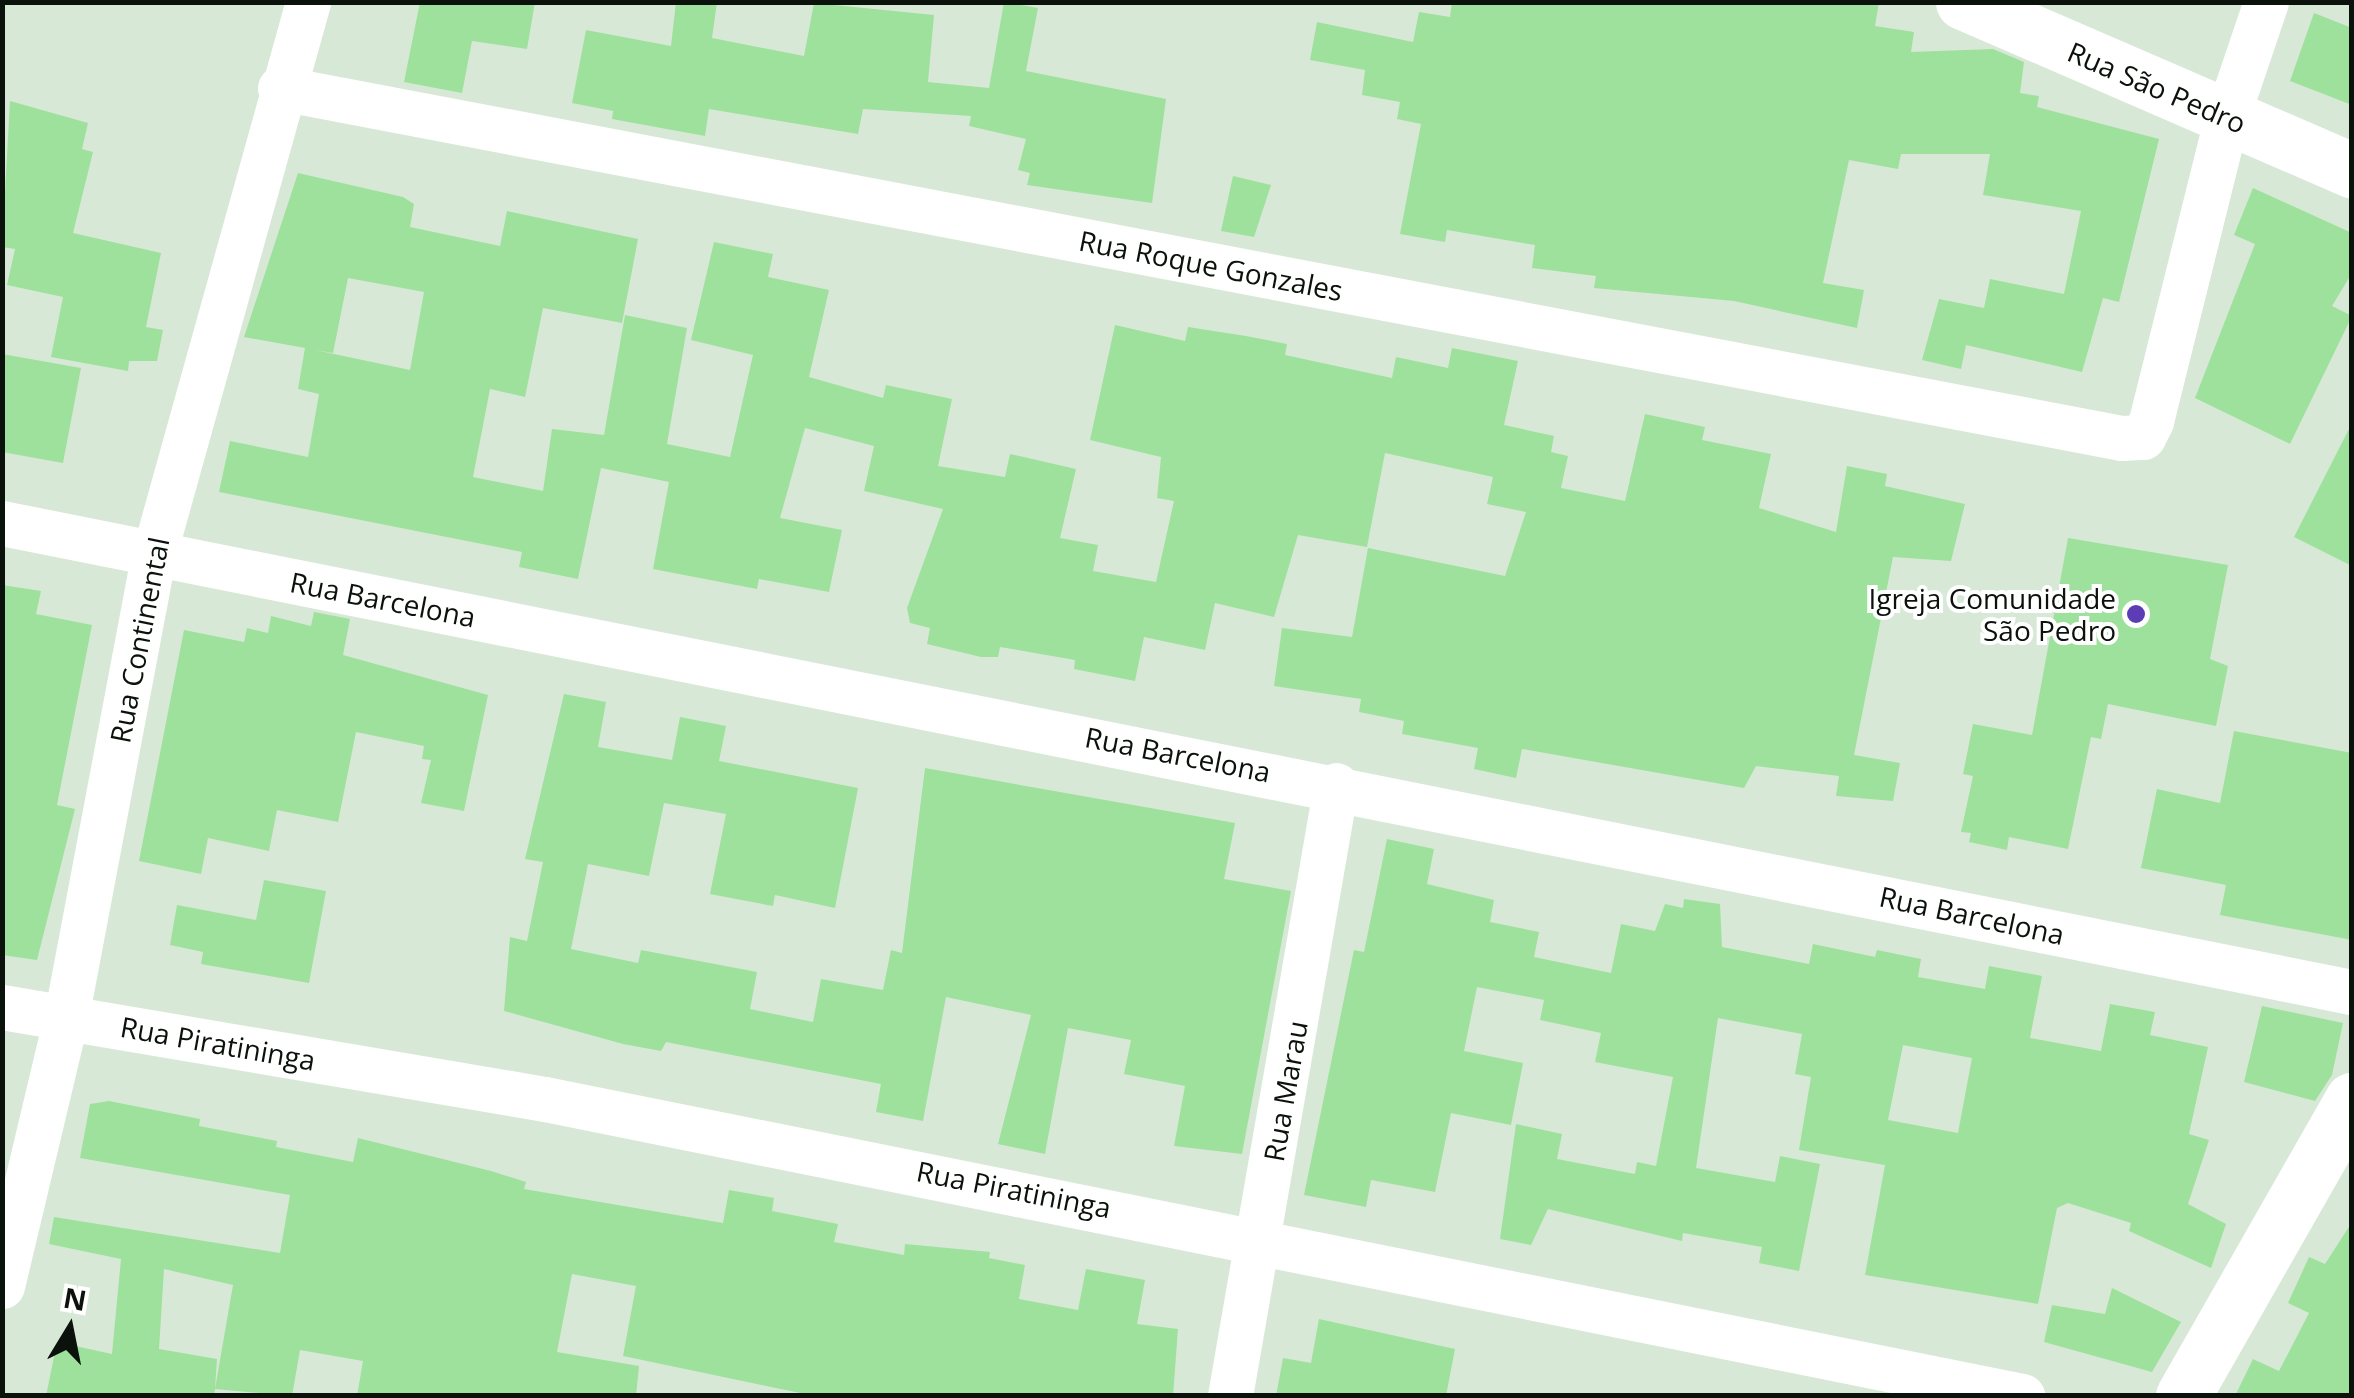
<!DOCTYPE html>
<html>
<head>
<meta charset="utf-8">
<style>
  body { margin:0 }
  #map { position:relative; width:2354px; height:1398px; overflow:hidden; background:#d8e8d7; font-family:"Open Sans",sans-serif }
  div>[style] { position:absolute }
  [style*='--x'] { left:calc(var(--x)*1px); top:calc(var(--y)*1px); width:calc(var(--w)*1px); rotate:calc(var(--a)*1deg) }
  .building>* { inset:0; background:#9ee19c }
  .street>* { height:45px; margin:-22.5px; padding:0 22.5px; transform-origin:22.5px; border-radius:22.5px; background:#fff }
  .secondary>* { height:55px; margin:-27.5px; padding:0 27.5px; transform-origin:27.5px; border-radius:27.5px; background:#fff }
  .dots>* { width:28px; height:28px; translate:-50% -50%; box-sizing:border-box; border:5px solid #fff; border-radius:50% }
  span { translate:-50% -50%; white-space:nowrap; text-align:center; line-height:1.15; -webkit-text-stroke:8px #fff; paint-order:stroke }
  .street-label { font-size:28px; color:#0b110b }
  .poi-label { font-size:28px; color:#0b110b }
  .right { translate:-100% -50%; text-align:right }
  .frame { position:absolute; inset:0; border:5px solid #0b110b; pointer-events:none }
  .north { position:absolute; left:20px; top:1278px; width:100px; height:100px; -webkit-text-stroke:8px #fff; paint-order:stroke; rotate:10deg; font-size:28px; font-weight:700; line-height:40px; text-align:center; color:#0b110b }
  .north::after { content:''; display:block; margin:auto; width:35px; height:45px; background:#0b110b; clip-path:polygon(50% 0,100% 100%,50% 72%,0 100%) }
</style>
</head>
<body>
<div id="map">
  <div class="building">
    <i style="clip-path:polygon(420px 2px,535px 2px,527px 49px,472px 41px,462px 93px,404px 82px)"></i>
    <i style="clip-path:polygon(676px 2px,717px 2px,712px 38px,804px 56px,814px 3px,934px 15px,928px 82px,989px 88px,1004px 2px,1038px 8px,1026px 71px,1166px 99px,1152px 203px,1027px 185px,1030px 173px,1018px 170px,1026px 139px,969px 126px,971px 116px,863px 109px,858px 134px,709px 109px,705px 136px,612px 119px,613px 111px,572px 103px,586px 30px,671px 46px)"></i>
    <i style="clip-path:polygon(1452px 2px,1879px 2px,1875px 26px,1914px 32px,1911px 52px,1993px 49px,2024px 62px,2020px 93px,2039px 96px,2037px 107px,2159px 139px,2119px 302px,2103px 298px,2082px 372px,1966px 345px,1961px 369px,1922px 360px,1939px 299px,1984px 308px,1990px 279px,2064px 294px,2081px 211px,1983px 195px,1990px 154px,1901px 154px,1898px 169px,1849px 160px,1823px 283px,1864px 290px,1857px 328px,1734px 301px,1594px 288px,1596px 276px,1532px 268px,1535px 245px,1447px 230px,1445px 242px,1400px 234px,1421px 124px,1397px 119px,1400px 102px,1362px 95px,1365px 70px,1310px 60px,1317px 22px,1413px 42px,1419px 12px,1450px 17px)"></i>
    <i style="clip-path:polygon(2314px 13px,2352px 28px,2352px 105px,2290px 81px)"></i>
    <i style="clip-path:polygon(10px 101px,88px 123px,82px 149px,93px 152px,73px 233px,161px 253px,146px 327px,163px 330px,157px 361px,129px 361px,128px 371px,51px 357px,63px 297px,7px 285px,15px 249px,2px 247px)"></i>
    <i style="clip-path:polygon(evenodd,298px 173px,403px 197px,414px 204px,410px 227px,500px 246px,507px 211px,638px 239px,622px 323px,543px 308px,525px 397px,490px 389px,473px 477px,543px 491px,552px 429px,604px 435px,625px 315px,687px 328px,667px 444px,730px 457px,753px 355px,691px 340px,714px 242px,773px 254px,768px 277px,829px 290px,809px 377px,883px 398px,886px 385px,952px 399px,938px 466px,1005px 477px,1010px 454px,1076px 469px,1060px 538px,1098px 545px,1093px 571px,1156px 582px,1174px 501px,1157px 498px,1161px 457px,1090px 440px,1115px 325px,1185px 341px,1188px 327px,1246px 336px,1287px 344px,1285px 355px,1392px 378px,1396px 357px,1448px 368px,1452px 348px,1518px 361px,1504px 425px,1554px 436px,1551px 452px,1568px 456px,1561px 488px,1625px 501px,1645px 414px,1705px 427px,1702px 440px,1771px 454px,1759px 508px,1836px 532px,1847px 466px,1887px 474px,1885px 486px,1965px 504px,1951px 561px,1893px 557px,1854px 755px,1900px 763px,1893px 801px,1836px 796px,1839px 776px,1756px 766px,1744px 788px,1522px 749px,1516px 778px,1474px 769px,1478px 748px,1402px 734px,1404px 721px,1359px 712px,1361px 699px,1274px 686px,1282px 628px,1352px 637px,1368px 548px,1505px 576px,1526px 512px,1487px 504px,1493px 477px,1385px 453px,1367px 547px,1298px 535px,1274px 617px,1215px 603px,1205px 650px,1144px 637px,1135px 681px,1074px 669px,1075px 660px,1000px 647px,998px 657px,981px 657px,927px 644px,930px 628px,910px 623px,907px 608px,943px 509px,864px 491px,874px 446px,805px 428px,780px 518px,842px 530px,829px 592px,759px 579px,757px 589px,653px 569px,669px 482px,601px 468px,578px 579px,519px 567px,522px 552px,219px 492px,230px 441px,308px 457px,319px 394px,298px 389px,305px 348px,244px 337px,298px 173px,348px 278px,424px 292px,410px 370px,315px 350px,333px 353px,348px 278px)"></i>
    <i style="clip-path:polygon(1233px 176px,1271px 185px,1254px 237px,1221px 231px)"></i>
    <i style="clip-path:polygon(2253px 188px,2352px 233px,2352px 273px,2332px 306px,2352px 316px,2290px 444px,2195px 398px,2255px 244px,2234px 235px)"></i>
    <i style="clip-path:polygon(2px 354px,81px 368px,63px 463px,2px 452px)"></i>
    <i style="clip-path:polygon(2352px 423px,2352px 566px,2294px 537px)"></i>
    <i style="clip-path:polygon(2068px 538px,2228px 565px,2210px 659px,2228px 666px,2216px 726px,2108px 704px,2101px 739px,2091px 737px,2068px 849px,2009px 837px,2007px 850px,1969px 842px,1971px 833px,1961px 832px,1973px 776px,1963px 774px,1973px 724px,2032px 735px)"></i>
    <i style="clip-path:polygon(2px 585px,41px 591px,36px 614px,92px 625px,57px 805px,75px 809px,37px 960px,2px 955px)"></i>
    <i style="clip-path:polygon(314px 612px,350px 619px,343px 655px,488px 695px,464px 811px,421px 803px,431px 760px,422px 759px,424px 746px,356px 732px,338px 822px,277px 810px,269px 851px,208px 838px,201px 874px,139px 861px,184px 630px,244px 642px,247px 628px,268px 633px,271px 616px,311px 626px)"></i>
    <i style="clip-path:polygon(564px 694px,606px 702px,598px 747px,672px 760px,680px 717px,726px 726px,719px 761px,858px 788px,835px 908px,775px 895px,773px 906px,710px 894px,726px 814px,664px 803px,649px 876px,588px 864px,571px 949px,638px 963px,641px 950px,757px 972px,750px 1009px,813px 1022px,821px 979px,883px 990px,891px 950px,902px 953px,925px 768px,1235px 823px,1224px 879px,1291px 891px,1242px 1154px,1174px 1146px,1185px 1086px,1124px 1074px,1131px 1040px,1068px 1028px,1045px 1154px,998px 1144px,1031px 1015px,946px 997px,923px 1121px,876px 1112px,881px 1084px,666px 1042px,661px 1051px,623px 1044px,504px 1011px,510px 937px,527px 941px,543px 862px,525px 859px)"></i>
    <i style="clip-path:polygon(2234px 731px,2352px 753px,2352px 940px,2220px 915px,2226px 885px,2141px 868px,2157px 789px,2220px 803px)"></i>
    <i style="clip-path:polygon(evenodd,1387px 839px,1434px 849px,1427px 884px,1494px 900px,1490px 922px,1539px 932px,1534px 957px,1611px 973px,1621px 924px,1655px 931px,1665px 904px,1683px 908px,1684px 899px,1720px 904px,1722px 947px,1809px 964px,1813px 944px,1875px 957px,1877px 950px,1921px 959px,1918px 977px,1985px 989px,1989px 966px,2042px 976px,2030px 1038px,2101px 1051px,2110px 1004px,2155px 1012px,2150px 1035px,2208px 1047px,2189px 1134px,2209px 1140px,2188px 1204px,2226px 1224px,2211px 1268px,2129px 1231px,2131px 1223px,2068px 1203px,2057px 1208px,2038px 1304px,1865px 1275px,1885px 1165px,1799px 1150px,1811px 1077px,1795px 1074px,1802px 1034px,1718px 1018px,1696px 1168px,1775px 1182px,1780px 1156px,1820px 1164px,1799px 1271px,1759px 1263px,1762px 1247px,1683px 1233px,1682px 1241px,1548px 1209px,1531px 1245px,1500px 1239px,1516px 1124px,1562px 1134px,1557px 1159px,1635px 1174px,1637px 1162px,1656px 1166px,1673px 1077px,1595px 1062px,1601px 1033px,1540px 1020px,1544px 1000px,1477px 987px,1464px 1051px,1523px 1063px,1511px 1125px,1451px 1113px,1435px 1192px,1371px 1180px,1366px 1207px,1304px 1195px,1354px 950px,1364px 952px,1387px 839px,1903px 1045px,1972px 1058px,1958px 1133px,1888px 1120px,1903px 1045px)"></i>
    <i style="clip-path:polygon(264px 880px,326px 891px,309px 983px,201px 964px,203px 952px,170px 945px,177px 905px,256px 920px)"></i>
    <i style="clip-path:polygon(2262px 1006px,2343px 1023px,2332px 1075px,2315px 1101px,2244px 1082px)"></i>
    <i style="clip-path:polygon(evenodd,109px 1101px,200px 1119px,199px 1126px,277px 1141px,276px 1147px,353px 1162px,358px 1138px,491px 1171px,526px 1182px,524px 1189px,723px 1223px,729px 1190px,774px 1198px,772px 1211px,838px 1224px,834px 1242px,904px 1255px,905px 1244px,990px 1252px,989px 1258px,1025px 1265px,1019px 1299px,1078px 1310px,1086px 1269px,1145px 1280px,1137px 1324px,1178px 1329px,1173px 1396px,815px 1396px,771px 1387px,623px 1356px,636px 1286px,572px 1274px,557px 1352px,639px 1366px,636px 1396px,357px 1396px,363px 1361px,300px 1350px,292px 1396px,215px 1389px,214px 1396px,46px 1396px,57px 1342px,112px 1354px,121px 1259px,49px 1244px,54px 1217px,280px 1253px,290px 1195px,80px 1158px,90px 1104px,109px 1101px,164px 1269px,233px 1285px,215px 1389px,217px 1359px,159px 1349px,164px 1269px)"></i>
    <i style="clip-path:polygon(2352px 1222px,2352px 1396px,2235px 1396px,2253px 1359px,2279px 1371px,2309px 1313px,2288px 1303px,2309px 1257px,2325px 1264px)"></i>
    <i style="clip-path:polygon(2112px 1288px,2181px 1322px,2152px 1372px,2044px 1342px,2052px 1305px,2105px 1314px)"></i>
    <i style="clip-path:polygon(1319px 1319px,1455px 1349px,1446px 1396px,1276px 1396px,1283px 1358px,1311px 1363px)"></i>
  </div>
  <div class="street">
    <i style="--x:280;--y:88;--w:1875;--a:10.76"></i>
    <i style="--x:2122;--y:438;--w:21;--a:-3"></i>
    <i style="--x:2143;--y:437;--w:18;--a:-63"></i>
    <i style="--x:2151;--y:421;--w:313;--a:-76"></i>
    <i style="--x:2227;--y:117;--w:121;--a:-71.3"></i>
    <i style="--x:2;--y:523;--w:2396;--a:11.29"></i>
    <i style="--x:2;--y:1007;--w:551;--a:9.62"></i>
    <i style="--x:545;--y:1099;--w:1507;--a:11.37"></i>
    <i style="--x:2;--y:1286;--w:276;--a:-76.6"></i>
    <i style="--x:66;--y:1018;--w:472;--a:-79.3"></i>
    <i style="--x:154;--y:554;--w:573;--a:-74.41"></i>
    <i style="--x:1230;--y:1396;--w:620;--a:-80.16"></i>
  </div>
  <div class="secondary">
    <i style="--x:1963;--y:2;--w:424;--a:23.4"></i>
    <i style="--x:2183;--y:1396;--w:341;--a:-60.3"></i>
  </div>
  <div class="dots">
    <i style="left:2136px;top:614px;background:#5d3db5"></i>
  </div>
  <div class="street-label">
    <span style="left:2157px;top:87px;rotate:23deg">Rua São Pedro</span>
    <span style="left:1211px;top:265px;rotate:11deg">Rua Roque Gonzales</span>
    <span style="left:383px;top:599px;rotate:11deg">Rua Barcelona</span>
    <span style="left:139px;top:640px;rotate:-79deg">Rua Continental</span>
    <span style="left:1178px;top:754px;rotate:11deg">Rua Barcelona</span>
    <span style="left:1972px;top:915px;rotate:12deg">Rua Barcelona</span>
    <span style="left:218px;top:1043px;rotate:10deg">Rua Piratininga</span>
    <span style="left:1285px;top:1091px;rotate:-80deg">Rua Marau</span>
    <span style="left:1014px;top:1189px;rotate:11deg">Rua Piratininga</span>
  </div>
  <div class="poi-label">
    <span class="right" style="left:2116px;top:614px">Igreja Comunidade<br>São Pedro</span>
  </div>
  <div class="frame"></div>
  <div class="north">N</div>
</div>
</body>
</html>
